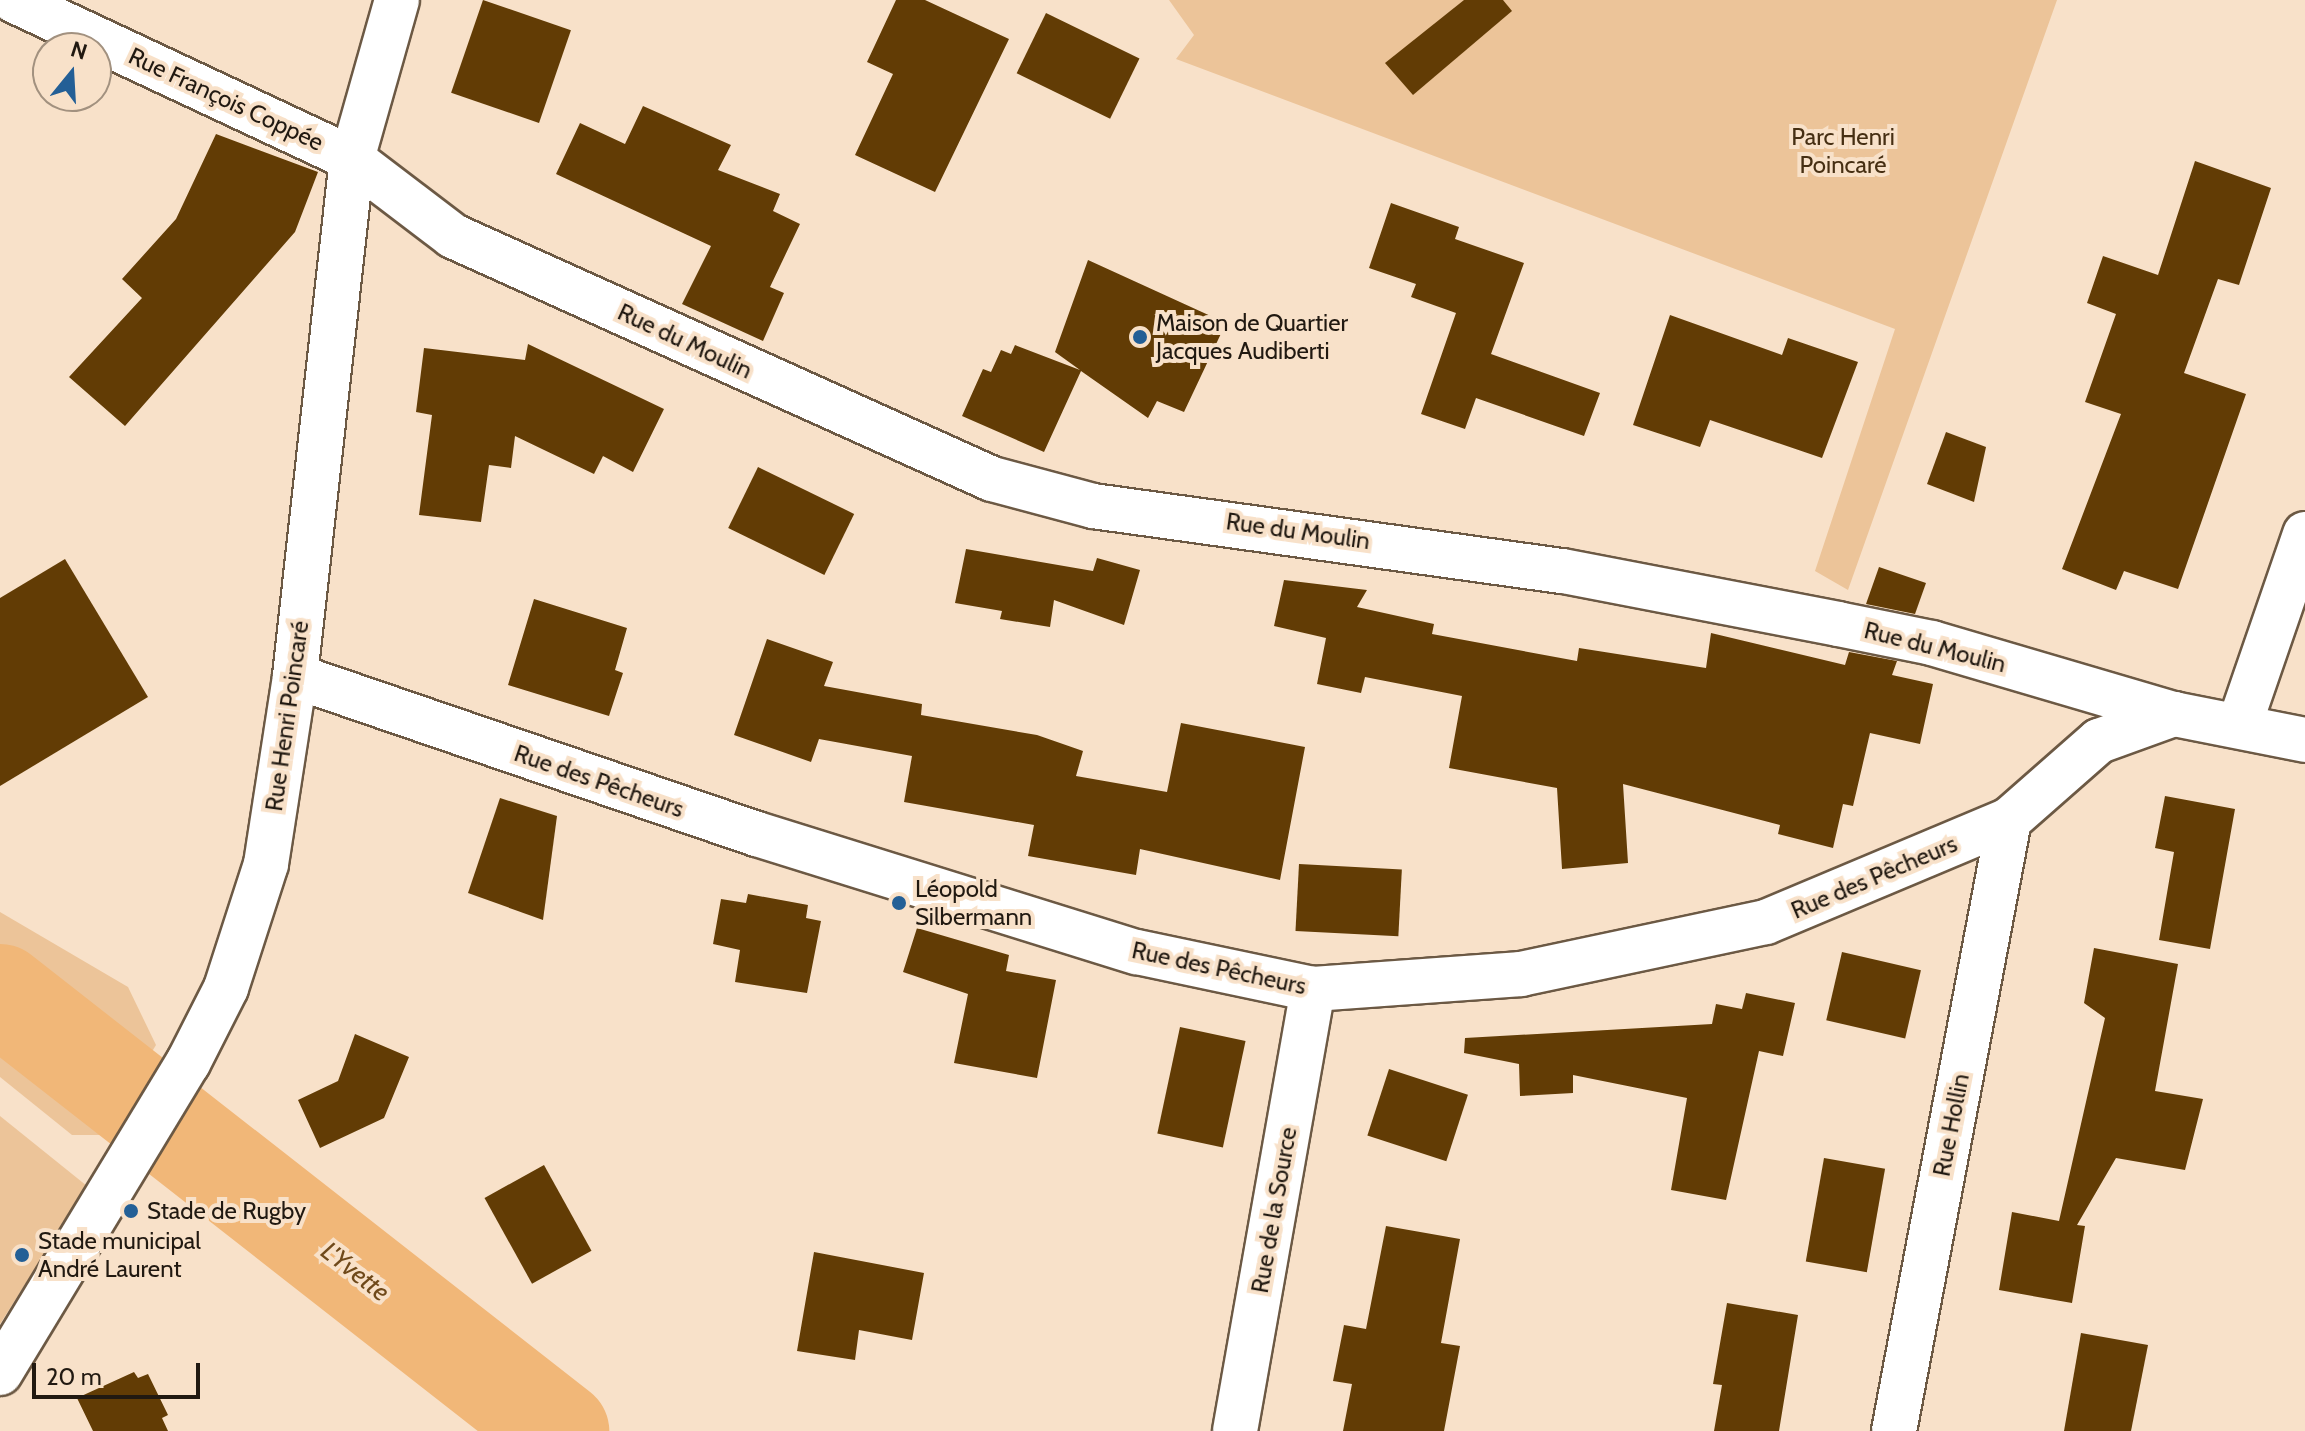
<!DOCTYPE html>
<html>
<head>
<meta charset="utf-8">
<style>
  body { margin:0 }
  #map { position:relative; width:2305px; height:1431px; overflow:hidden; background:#f8e1c9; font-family:Cabin,sans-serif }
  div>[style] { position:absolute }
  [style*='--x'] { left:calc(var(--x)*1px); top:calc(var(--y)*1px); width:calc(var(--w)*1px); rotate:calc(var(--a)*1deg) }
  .green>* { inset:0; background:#ecc499 }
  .river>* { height:100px; margin:-50px; padding:0 50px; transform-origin:50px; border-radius:50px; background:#f1b778 }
  .building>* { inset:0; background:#623c05; transform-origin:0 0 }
  .roads { filter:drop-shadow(2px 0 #6c5944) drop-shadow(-2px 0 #6c5944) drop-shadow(0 2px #6c5944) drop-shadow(0 -2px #6c5944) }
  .minor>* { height:44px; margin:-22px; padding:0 22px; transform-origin:22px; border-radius:22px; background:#fff }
  .dots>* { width:22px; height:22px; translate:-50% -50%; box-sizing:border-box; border:4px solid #f8e1c9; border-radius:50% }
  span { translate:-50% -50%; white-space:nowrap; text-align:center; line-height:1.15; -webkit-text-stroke:8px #f8e1c9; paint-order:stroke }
  .street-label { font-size:24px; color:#211911 }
  .park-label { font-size:24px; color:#462f13 }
  .poi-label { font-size:24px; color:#211911 }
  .left { translate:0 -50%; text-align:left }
  .water-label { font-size:26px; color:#6f491a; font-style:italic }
  .north { position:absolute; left:32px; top:32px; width:80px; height:80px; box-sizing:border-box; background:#f8e1c9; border:2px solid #a2917f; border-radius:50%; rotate:18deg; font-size:22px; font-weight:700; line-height:32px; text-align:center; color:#211911 }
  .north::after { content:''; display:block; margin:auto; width:28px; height:36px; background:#235f96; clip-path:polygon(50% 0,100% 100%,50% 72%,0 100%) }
  .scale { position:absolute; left:32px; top:1363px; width:168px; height:36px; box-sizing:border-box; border:4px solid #211911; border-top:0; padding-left:10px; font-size:24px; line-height:28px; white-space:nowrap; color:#211911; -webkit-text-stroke:6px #f8e1c9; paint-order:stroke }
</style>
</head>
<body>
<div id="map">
  <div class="green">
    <i style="clip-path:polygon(1169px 0,2057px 0,1848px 590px,1815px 571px,1895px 329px,1176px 59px,1194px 35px)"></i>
    <i style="clip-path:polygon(0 912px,128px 987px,156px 1045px,101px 1135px,72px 1135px,0 1077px)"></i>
    <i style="clip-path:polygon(0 1116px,87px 1186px,0 1324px)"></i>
  </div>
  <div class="river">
    <i style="--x:0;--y:994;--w:710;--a:38.02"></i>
  </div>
  <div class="building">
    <i style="left:483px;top:0;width:93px;height:98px;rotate:19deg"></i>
    <i style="clip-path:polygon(896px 0,925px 0,1009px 39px,935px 192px,855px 155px,893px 74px,867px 62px)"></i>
    <i style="clip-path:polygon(1464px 0,1503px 0,1512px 11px,1413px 95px,1385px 63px)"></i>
    <i style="left:1046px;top:13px;width:104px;height:67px;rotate:26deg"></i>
    <i style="clip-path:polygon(643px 106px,731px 145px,718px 170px,780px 194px,773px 211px,800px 224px,770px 287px,784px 293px,763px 341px,682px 304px,711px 246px,556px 174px,580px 123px,625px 144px)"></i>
    <i style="clip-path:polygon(216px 134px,318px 172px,295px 232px,125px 426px,69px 377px,142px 298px,122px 279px,176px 219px)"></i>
    <i style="clip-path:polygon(2195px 161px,2271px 188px,2239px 285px,2218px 279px,2184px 373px,2246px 394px,2178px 589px,2124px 571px,2116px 590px,2062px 569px,2121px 414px,2085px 402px,2116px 314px,2087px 303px,2103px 256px,2158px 275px)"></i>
    <i style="clip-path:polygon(1391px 203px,1459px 227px,1455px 239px,1524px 263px,1491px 354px,1600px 393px,1584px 436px,1476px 398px,1465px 429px,1421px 414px,1456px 313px,1411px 297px,1416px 284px,1369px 268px)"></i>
    <i style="clip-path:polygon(1088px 260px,1226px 323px,1184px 412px,1157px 401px,1148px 418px,1081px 371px,1044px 452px,962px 416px,983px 369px,991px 372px,1001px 350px,1011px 354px,1015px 345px,1080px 370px,1055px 352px)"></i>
    <i style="clip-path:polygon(1670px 315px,1782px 355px,1788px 338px,1858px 362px,1822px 458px,1710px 420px,1700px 447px,1633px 425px)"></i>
    <i style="clip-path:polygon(528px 344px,664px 409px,633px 472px,603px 456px,594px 474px,515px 436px,511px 468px,489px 465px,481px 522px,419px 515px,432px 415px,416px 412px,424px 348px,525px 360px)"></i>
    <i style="clip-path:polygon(1946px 432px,1986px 447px,1974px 502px,1927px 484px)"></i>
    <i style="left:758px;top:467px;width:107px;height:68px;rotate:26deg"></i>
    <i style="clip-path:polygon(966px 549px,1093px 571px,1097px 558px,1140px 570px,1124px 625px,1054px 600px,1050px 627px,1000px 619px,1002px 611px,955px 603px)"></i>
    <i style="clip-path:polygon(65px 559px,148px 697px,0 786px,0 598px)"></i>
    <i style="clip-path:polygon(1879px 567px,1926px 583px,1915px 614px,1866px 604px)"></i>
    <i style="clip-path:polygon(1284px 580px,1367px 590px,1357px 607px,1434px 624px,1432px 634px,1577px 661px,1579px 648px,1706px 668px,1711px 633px,1845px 665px,1849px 652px,1897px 661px,1892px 675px,1933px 684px,1920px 744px,1870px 733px,1853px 806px,1843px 804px,1833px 848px,1778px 834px,1780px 825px,1623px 784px,1628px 863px,1562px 869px,1557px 788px,1449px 768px,1462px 696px,1365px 677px,1361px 693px,1317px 684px,1326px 638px,1274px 626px)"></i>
    <i style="clip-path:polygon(534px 599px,627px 628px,615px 670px,623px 673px,609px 716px,508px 685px)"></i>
    <i style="clip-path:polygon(767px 639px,833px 662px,824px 686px,922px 704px,921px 715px,1037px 735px,1083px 751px,1076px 776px,1167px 792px,1181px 723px,1305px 747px,1280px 880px,1140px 849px,1136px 875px,1028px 856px,1034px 825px,904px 802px,912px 756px,819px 739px,811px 762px,734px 735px)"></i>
    <i style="clip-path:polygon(2165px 796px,2235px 809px,2210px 949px,2159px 940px,2174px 852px,2155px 848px)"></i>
    <i style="clip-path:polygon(500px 798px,557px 816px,543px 920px,468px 893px)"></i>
    <i style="left:1299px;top:864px;width:103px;height:67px;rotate:3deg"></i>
    <i style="clip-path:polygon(748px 894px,808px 905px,806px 918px,821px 921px,807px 993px,735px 982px,740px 950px,713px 944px,721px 899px,746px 903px)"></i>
    <i style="clip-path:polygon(917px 928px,1009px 955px,1006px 971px,1056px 980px,1037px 1078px,954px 1063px,968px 994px,903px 972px)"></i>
    <i style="clip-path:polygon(2094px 948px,2178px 964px,2155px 1091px,2203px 1099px,2185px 1170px,2116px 1158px,2077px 1225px,2085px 1226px,2072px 1303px,1999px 1290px,2012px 1212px,2059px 1221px,2105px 1018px,2084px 1003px)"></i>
    <i style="left:1842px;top:952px;width:81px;height:70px;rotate:13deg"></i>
    <i style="clip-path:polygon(1746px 993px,1795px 1003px,1783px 1056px,1759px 1051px,1726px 1200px,1671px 1190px,1687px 1098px,1573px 1075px,1573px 1093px,1520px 1096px,1519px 1064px,1464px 1053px,1465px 1038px,1712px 1024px,1716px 1004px,1742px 1009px)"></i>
    <i style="left:1180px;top:1027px;width:67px;height:109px;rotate:12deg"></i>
    <i style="clip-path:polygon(355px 1034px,409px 1057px,384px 1118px,320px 1148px,298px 1100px,338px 1081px)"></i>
    <i style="left:1389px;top:1069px;width:83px;height:70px;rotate:18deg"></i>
    <i style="left:1824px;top:1158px;width:62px;height:105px;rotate:10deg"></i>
    <i style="left:544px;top:1165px;width:98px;height:68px;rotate:61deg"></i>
    <i style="clip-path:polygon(1386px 1226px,1460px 1239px,1441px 1343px,1460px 1346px,1444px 1431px,1343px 1431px,1352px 1384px,1333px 1381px,1344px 1325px,1366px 1329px)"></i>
    <i style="clip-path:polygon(814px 1252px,924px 1273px,912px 1340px,859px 1330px,855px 1360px,797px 1351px)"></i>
    <i style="clip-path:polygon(1727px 1303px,1798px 1315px,1779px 1431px,1714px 1431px,1722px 1385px,1713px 1384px)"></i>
    <i style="clip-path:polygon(2081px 1333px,2148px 1345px,2131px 1431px,2064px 1431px)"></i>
    <i style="clip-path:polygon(134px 1372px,138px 1378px,148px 1374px,168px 1415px,162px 1418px,168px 1431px,93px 1431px,77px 1398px)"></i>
  </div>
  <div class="roads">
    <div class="minor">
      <i style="--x:13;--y:0;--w:374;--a:25.1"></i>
      <i style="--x:352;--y:159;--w:127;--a:37.3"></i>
      <i style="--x:453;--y:236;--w:591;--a:24.27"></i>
      <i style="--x:992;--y:479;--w:105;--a:15"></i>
      <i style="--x:1093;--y:506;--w:474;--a:7.9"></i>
      <i style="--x:1563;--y:571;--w:280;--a:10.9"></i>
      <i style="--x:1838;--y:624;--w:96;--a:11.4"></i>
      <i style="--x:1932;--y:643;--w:252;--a:16.4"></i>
      <i style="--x:2174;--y:714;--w:134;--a:11.2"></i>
      <i style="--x:295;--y:676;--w:488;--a:18.9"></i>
      <i style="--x:757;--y:834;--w:398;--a:17.3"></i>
      <i style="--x:1137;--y:952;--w:180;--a:11.9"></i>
      <i style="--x:1313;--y:989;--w:209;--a:-4.1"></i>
      <i style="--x:1521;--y:974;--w:250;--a:-12"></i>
      <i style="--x:1766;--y:922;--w:264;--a:-22.8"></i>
      <i style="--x:2009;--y:820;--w:120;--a:-41.3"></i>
      <i style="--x:2099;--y:741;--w:80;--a:-19.8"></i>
      <i style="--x:2239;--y:726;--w:203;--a:-71"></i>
      <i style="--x:0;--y:1373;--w:363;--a:-58.8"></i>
      <i style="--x:188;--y:1063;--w:84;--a:-63.1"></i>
      <i style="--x:226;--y:988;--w:130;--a:-72.1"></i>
      <i style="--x:266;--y:864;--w:190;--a:-81.2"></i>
      <i style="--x:295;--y:676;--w:520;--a:-83.71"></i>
      <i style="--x:352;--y:159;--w:165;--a:-74.2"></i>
      <i style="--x:1235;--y:1431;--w:449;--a:-80"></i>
      <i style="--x:1894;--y:1431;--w:622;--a:-79.34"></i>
    </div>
  </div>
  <div class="dots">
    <i style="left:1140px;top:337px;background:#235f96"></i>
    <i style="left:899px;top:903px;background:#235f96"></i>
    <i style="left:131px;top:1211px;background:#235f96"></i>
    <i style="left:22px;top:1255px;background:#235f96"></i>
  </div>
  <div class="street-label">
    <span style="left:226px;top:99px;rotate:25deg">Rue François Coppée</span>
    <span style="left:685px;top:341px;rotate:25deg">Rue du Moulin</span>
    <span style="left:1298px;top:531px;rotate:8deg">Rue du Moulin</span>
    <span style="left:1935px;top:647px;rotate:14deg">Rue du Moulin</span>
    <span style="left:287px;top:716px;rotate:-82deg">Rue Henri Poincaré</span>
    <span style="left:599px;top:781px;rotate:19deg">Rue des Pêcheurs</span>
    <span style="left:1874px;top:877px;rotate:-23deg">Rue des Pêcheurs</span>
    <span style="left:1219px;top:968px;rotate:12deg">Rue des Pêcheurs</span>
    <span style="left:1951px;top:1125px;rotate:-79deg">Rue Hollin</span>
    <span style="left:1274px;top:1210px;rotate:-80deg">Rue de la Source</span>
  </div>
  <div class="park-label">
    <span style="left:1843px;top:151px">Parc Henri<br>Poincaré</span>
  </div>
  <div class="poi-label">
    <span class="left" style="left:1156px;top:337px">Maison de Quartier<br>Jacques Audiberti</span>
    <span class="left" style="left:915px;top:903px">Léopold<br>Silbermann</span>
    <span class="left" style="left:147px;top:1211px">Stade de Rugby</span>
    <span class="left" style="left:38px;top:1255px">Stade municipal<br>André Laurent</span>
  </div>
  <div class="water-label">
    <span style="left:355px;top:1272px;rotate:38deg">L'Yvette</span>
  </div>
  <div class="north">N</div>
  <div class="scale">20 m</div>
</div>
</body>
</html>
